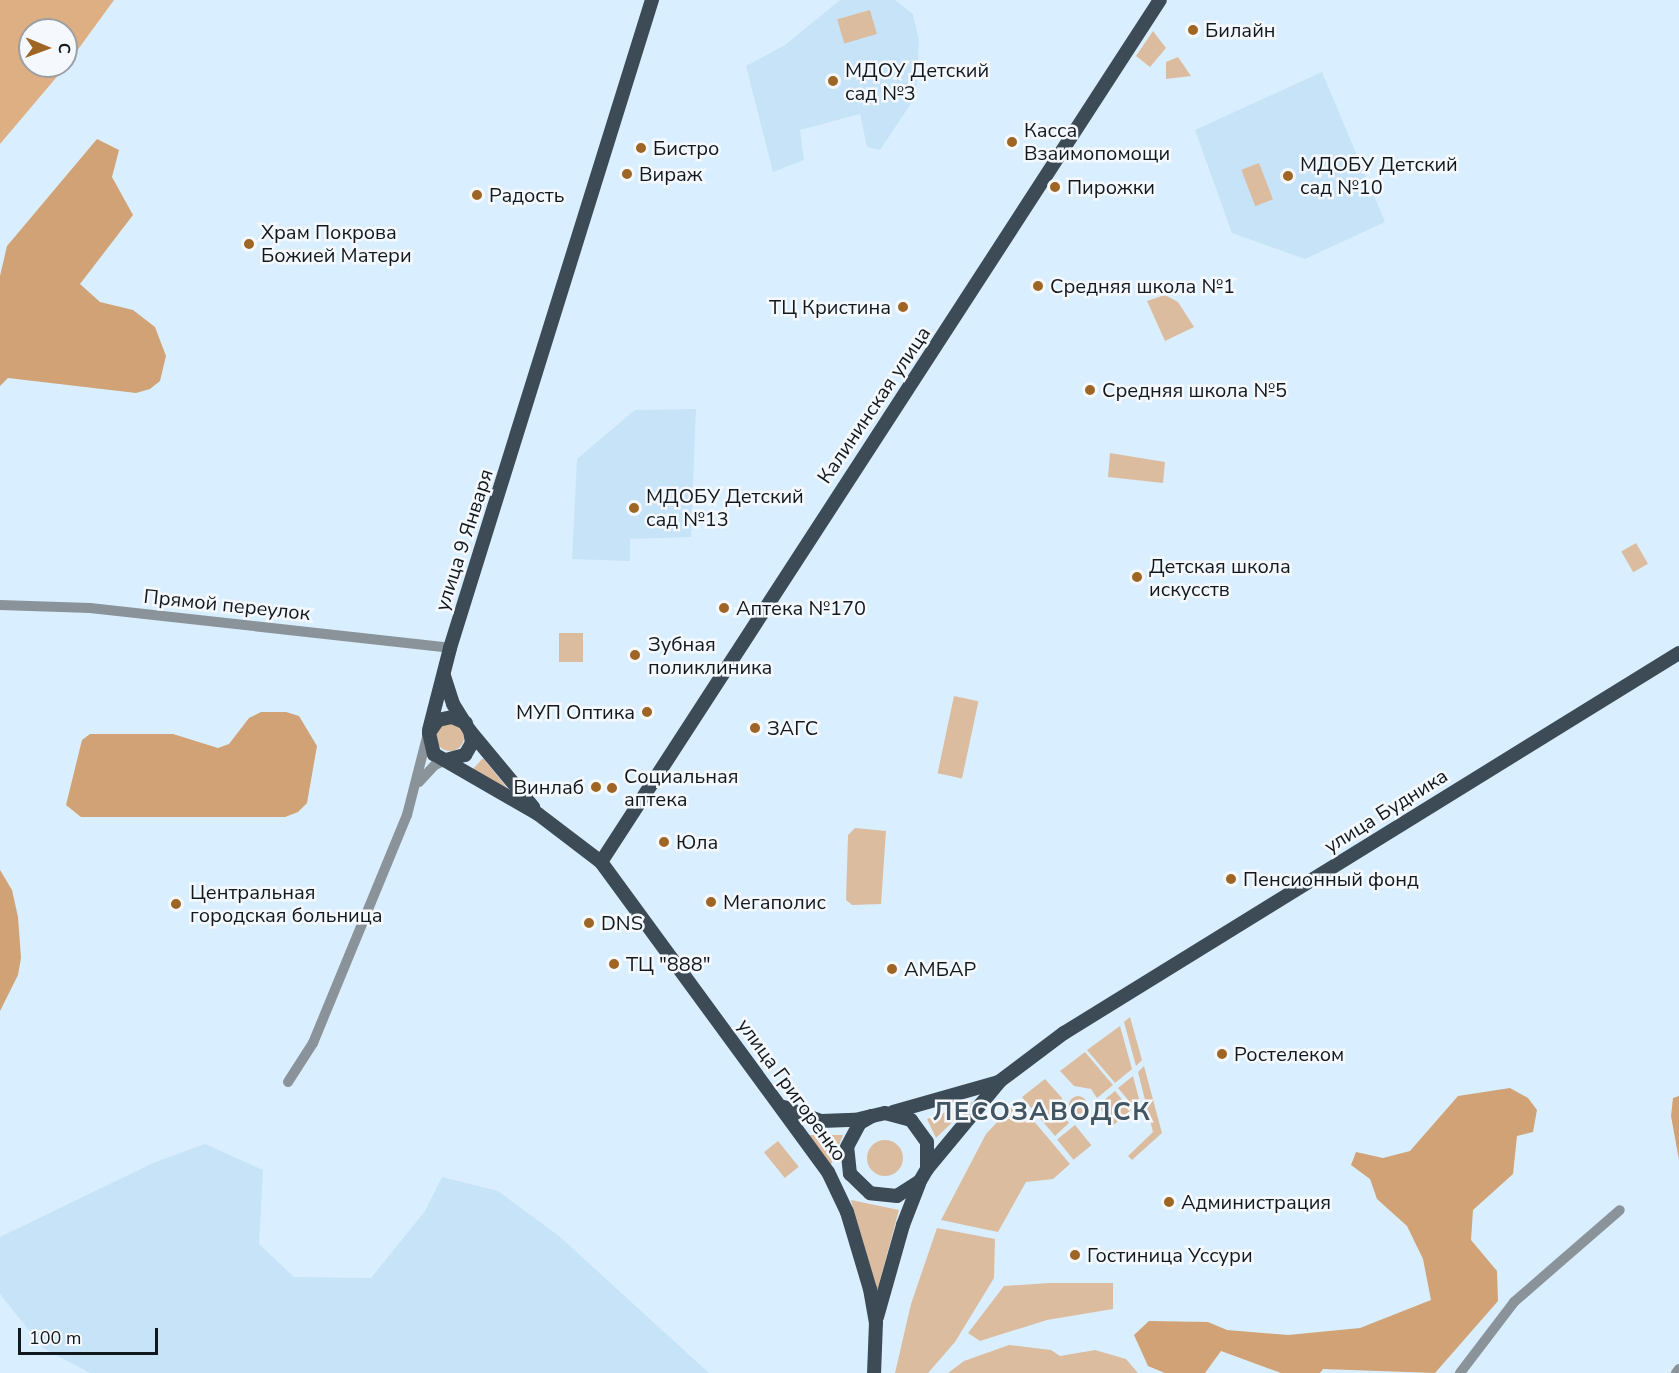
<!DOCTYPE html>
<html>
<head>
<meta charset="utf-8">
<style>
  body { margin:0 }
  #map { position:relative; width:1679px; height:1373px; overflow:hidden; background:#d9efff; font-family:"Nunito Sans",sans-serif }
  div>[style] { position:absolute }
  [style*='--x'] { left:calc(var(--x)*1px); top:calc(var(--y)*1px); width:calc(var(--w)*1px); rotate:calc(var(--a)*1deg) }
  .built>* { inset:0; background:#c7e3f8 }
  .green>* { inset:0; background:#dcbc9f; transform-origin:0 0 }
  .round { border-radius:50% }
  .forest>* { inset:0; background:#d0a275 }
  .water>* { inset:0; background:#deaf82 }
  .minor>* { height:10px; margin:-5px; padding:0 5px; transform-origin:5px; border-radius:5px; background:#8a9399 }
  .major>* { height:14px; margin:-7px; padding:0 7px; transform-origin:7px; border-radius:7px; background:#3c4b56 }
  .dots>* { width:16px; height:16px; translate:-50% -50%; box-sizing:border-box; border:3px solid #f5f9fd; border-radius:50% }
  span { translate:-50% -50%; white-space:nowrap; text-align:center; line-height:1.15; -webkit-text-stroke:5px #f5f9fd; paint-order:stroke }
  .poi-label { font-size:20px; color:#11181e }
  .left { translate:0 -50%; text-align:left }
  .right { translate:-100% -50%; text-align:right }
  .street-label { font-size:20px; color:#11181e }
  .district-label { font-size:26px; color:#425562; font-weight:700; letter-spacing:1.5px }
  .north { position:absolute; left:18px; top:18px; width:60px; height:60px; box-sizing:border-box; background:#f5f9fd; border:2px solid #9a9fa4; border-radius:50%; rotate:91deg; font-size:16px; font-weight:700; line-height:24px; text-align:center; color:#11181e }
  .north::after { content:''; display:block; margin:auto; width:21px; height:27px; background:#9f6524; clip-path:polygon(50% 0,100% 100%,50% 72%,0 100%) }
  .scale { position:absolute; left:18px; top:1328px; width:140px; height:27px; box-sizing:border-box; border:3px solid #11181e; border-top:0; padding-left:8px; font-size:18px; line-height:21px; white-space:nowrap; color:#11181e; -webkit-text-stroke:4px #f5f9fd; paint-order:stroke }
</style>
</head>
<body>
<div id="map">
  <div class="built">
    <i style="clip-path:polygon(840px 0,895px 0,913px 14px,919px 40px,916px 96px,880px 150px,867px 147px,860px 114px,800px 130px,804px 160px,773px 172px,746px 66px,785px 45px)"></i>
    <i style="clip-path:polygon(1322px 72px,1385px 222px,1305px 259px,1232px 233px,1195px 130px)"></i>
    <i style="clip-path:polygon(696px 409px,691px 537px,630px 539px,630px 561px,572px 559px,577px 459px,635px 410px)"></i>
    <i style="clip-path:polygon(205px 1144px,263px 1170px,259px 1244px,294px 1277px,371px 1278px,425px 1211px,442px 1177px,498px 1191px,559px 1236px,709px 1373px,90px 1373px,43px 1348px,0 1294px,0 1237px,153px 1163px)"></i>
  </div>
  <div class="green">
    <i style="left:870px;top:10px;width:25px;height:34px;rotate:74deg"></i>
    <i style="clip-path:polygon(1153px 31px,1166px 48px,1150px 67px,1136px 56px)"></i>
    <i style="clip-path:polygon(1178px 57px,1191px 76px,1166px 79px,1166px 62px)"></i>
    <i style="left:1259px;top:163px;width:39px;height:19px;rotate:69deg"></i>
    <i style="clip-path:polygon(1165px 295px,1178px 302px,1194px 327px,1165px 341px,1147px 301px)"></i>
    <i style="clip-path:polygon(1110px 453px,1165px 462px,1163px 483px,1108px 477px)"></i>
    <i style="left:1636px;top:543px;width:24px;height:17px;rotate:60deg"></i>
    <i style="left:559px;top:633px;width:24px;height:29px"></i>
    <i style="left:954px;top:696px;width:25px;height:79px;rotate:12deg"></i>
    <i class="round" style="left:436px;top:723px;width:28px;height:28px"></i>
    <i style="clip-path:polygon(483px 758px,512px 794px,473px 769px)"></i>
    <i style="clip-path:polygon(855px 828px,886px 831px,881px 904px,852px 905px,846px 900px,848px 835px)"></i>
    <i style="clip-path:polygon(1130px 1017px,1142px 1060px,1136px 1066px,1124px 1022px)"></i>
    <i style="clip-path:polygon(1120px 1026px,1132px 1069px,1115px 1083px,1087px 1050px)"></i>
    <i style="clip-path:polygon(1085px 1052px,1113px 1085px,1097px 1098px,1091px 1089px,1074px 1086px,1060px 1071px)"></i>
    <i style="clip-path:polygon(1144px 1066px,1162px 1133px,1132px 1160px,1128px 1156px,1153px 1132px,1138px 1072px)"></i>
    <i style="clip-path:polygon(1133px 1076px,1140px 1103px,1134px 1107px,1118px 1088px)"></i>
    <i style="clip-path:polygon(1045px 1079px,1062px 1098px,1061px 1113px,1069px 1123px,1055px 1136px,1022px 1097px)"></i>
    <i style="left:1115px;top:1091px;width:25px;height:23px;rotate:50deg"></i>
    <i class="round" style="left:1069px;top:1096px;width:18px;height:18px"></i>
    <i style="clip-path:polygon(1017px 1101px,1070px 1164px,1053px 1179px,1026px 1182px,998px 1232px,941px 1220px,986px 1134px)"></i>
    <i style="clip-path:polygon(973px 1102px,936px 1138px,927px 1119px)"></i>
    <i style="left:1075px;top:1125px;width:26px;height:23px;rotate:51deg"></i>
    <i style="clip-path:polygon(808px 1135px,843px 1135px,830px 1167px)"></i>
    <i class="round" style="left:867px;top:1140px;width:36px;height:36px"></i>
    <i style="left:778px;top:1141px;width:33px;height:18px;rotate:51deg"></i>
    <i style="clip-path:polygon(851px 1200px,899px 1210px,875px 1299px)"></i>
    <i style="clip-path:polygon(937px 1228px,995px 1239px,994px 1278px,955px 1342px,928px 1373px,895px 1373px,911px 1304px)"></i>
    <i style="clip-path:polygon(1049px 1283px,1113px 1283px,1113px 1309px,1047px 1320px,980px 1341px,968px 1333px,1004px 1286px)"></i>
    <i style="clip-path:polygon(1009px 1345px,1051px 1350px,1060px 1356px,1095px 1350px,1126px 1359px,1138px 1373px,948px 1373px,964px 1361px)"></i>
  </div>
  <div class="forest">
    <i style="clip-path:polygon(97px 139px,119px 150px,112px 177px,133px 215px,80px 284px,100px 302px,133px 310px,155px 327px,166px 356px,160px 381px,150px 389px,136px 393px,8px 378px,0 386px,0 276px,7px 246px)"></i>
    <i style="clip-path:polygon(261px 712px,286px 712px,299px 716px,317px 746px,307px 803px,298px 812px,285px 817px,81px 817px,66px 805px,82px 740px,90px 734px,173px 734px,218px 748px,229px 744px,249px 718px)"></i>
    <i style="clip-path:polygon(0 870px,12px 890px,18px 917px,21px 958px,18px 975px,0 1011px)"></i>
    <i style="clip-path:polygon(1510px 1088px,1528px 1098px,1537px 1110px,1533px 1132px,1517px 1136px,1513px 1174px,1473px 1210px,1471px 1240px,1497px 1271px,1498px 1301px,1435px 1373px,1323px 1369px,1320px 1373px,1281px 1373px,1221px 1351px,1205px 1373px,1165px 1373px,1148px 1366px,1134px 1335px,1149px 1321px,1208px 1322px,1227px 1330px,1288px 1335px,1360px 1328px,1431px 1300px,1423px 1259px,1407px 1226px,1377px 1199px,1370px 1179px,1351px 1165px,1356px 1152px,1383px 1158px,1410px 1151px,1458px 1096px)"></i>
    <i style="clip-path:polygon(1679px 1096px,1679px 1160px,1671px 1116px,1673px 1098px)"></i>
  </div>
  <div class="water">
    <i style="clip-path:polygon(0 0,114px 0,66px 66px,66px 30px,30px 30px,30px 66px,66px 66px,0 144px)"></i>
  </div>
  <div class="minor">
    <i style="--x:0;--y:605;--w:90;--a:1.9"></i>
    <i style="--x:90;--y:608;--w:362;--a:6.3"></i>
    <i style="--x:419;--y:782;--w:23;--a:-47"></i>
    <i style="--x:435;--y:765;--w:12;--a:-24"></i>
    <i style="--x:288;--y:1082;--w:46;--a:-57.3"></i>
    <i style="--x:313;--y:1043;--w:247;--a:-67.6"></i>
    <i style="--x:407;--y:815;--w:85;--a:-75.6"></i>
    <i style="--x:1460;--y:1373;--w:89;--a:-52.7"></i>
    <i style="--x:1514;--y:1302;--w:140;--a:-41"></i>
    <i style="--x:1676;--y:1373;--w:5;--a:-53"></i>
  </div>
  <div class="major">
    <i style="--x:444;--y:676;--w:29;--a:72"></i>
    <i style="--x:453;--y:704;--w:32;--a:58"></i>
    <i style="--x:470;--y:731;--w:99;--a:50.3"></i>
    <i style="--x:466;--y:723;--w:15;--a:-157"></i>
    <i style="--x:452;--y:717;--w:14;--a:168"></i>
    <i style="--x:438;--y:720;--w:16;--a:125"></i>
    <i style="--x:429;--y:733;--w:22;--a:77"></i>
    <i style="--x:434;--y:754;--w:120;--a:30"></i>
    <i style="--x:538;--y:814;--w:79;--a:37.3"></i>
    <i style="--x:601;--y:862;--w:384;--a:53.8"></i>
    <i style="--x:828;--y:1172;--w:44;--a:64.6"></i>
    <i style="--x:847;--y:1212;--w:80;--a:73.4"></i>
    <i style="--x:870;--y:1289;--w:34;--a:80"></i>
    <i style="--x:876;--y:1322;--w:51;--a:92.2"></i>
    <i style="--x:429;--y:730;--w:85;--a:-75.6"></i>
    <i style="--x:450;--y:648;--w:679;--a:-72.69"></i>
    <i style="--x:446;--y:760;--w:20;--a:-15"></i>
    <i style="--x:465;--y:755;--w:14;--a:-60"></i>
    <i style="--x:472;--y:743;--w:12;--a:-99"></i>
    <i style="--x:601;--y:862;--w:1027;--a:-57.04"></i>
    <i style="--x:784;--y:1107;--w:40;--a:21"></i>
    <i style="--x:821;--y:1121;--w:34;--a:-2"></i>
    <i style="--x:855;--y:1120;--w:17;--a:-13"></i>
    <i style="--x:872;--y:1116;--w:13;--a:-13"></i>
    <i style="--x:885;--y:1113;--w:27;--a:15"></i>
    <i style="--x:911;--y:1120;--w:27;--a:54"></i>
    <i style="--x:927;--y:1142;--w:27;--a:90"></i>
    <i style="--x:927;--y:1169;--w:14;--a:120"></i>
    <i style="--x:920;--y:1181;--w:27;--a:147"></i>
    <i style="--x:897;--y:1196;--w:27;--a:-174"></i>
    <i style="--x:870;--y:1193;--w:28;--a:-136"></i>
    <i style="--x:850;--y:1174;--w:27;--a:-96"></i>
    <i style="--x:847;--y:1147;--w:27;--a:-62"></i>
    <i style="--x:860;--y:1123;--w:14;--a:-30"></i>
    <i style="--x:893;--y:1112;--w:109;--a:-15.9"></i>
    <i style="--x:927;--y:1169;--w:114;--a:-50.3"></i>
    <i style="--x:1000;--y:1081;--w:80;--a:-36.9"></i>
    <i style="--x:1064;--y:1033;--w:723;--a:-31.71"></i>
    <i style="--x:877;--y:1317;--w:96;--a:-74.2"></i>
    <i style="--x:903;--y:1225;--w:44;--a:-68.7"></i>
  </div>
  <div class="dots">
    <i style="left:1193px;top:30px;background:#9f6524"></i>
    <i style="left:833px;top:81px;background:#9f6524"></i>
    <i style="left:1012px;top:142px;background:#9f6524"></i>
    <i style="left:641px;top:148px;background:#9f6524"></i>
    <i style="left:627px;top:174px;background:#9f6524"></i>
    <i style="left:1288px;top:176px;background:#9f6524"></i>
    <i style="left:1055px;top:187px;background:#9f6524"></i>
    <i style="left:477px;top:195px;background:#9f6524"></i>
    <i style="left:249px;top:244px;background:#9f6524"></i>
    <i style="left:1038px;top:286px;background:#9f6524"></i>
    <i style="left:903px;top:307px;background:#9f6524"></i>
    <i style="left:1090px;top:390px;background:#9f6524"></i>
    <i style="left:634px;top:508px;background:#9f6524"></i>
    <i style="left:1137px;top:577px;background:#9f6524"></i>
    <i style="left:724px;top:608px;background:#9f6524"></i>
    <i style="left:635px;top:655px;background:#9f6524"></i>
    <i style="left:647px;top:712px;background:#9f6524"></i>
    <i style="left:755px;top:728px;background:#9f6524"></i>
    <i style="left:596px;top:787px;background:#9f6524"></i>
    <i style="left:612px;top:788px;background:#9f6524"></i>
    <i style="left:664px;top:842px;background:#9f6524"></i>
    <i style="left:1231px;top:879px;background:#9f6524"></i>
    <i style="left:711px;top:902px;background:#9f6524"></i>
    <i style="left:176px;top:904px;background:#9f6524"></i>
    <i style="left:589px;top:923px;background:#9f6524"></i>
    <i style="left:614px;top:964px;background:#9f6524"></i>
    <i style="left:892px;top:969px;background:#9f6524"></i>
    <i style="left:1222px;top:1054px;background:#9f6524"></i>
    <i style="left:1169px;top:1202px;background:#9f6524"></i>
    <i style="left:1075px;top:1255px;background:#9f6524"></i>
  </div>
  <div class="poi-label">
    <span class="left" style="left:1205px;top:30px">Билайн</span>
    <span class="left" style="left:845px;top:82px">МДОУ Детский<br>сад №3</span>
    <span class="left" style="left:1024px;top:142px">Касса<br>Взаимопомощи</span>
    <span class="left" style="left:653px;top:148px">Бистро</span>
    <span class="left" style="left:1300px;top:176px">МДОБУ Детский<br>сад №10</span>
    <span class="left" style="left:639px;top:174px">Вираж</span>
    <span class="left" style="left:1067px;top:187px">Пирожки</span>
    <span class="left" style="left:489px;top:195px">Радость</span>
    <span class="left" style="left:261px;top:244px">Храм Покрова<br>Божией Матери</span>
    <span class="left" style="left:1050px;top:286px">Средняя школа №1</span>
    <span class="right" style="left:891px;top:307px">ТЦ Кристина</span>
    <span class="left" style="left:1102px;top:390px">Средняя школа №5</span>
    <span class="left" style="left:646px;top:508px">МДОБУ Детский<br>сад №13</span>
    <span class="left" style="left:1149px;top:578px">Детская школа<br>искусств</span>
    <span class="left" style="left:736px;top:608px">Аптека №170</span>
    <span class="left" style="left:648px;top:656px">Зубная<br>поликлиника</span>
    <span class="right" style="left:635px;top:712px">МУП Оптика</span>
    <span class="left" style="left:767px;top:728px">ЗАГС</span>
    <span class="left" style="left:624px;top:788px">Социальная<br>аптека</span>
    <span class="right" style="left:584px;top:787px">Винлаб</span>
    <span class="left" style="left:676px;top:842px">Юла</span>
    <span class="left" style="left:1243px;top:879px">Пенсионный фонд</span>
    <span class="left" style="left:190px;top:904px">Центральная<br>городская больница</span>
    <span class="left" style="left:723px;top:902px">Мегаполис</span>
    <span class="left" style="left:601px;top:923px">DNS</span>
    <span class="left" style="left:626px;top:964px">ТЦ "888"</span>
    <span class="left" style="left:904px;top:969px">АМБАР</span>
    <span class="left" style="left:1234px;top:1054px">Ростелеком</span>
    <span class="left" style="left:1181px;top:1202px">Администрация</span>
    <span class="left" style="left:1087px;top:1255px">Гостиница Уссури</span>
  </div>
  <div class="street-label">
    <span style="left:874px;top:405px;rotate:-56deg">Калининская улица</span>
    <span style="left:464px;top:540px;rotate:-72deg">улица 9 Января</span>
    <span style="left:227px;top:605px;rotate:6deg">Прямой переулок</span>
    <span style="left:1386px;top:811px;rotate:-32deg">улица Будника</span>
    <span style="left:792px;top:1090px;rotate:54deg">улица Григоренко</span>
  </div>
  <div class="district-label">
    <span style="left:1042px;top:1112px">ЛЕСОЗАВОДСК</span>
  </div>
  <div class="north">С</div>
  <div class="scale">100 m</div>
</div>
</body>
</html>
